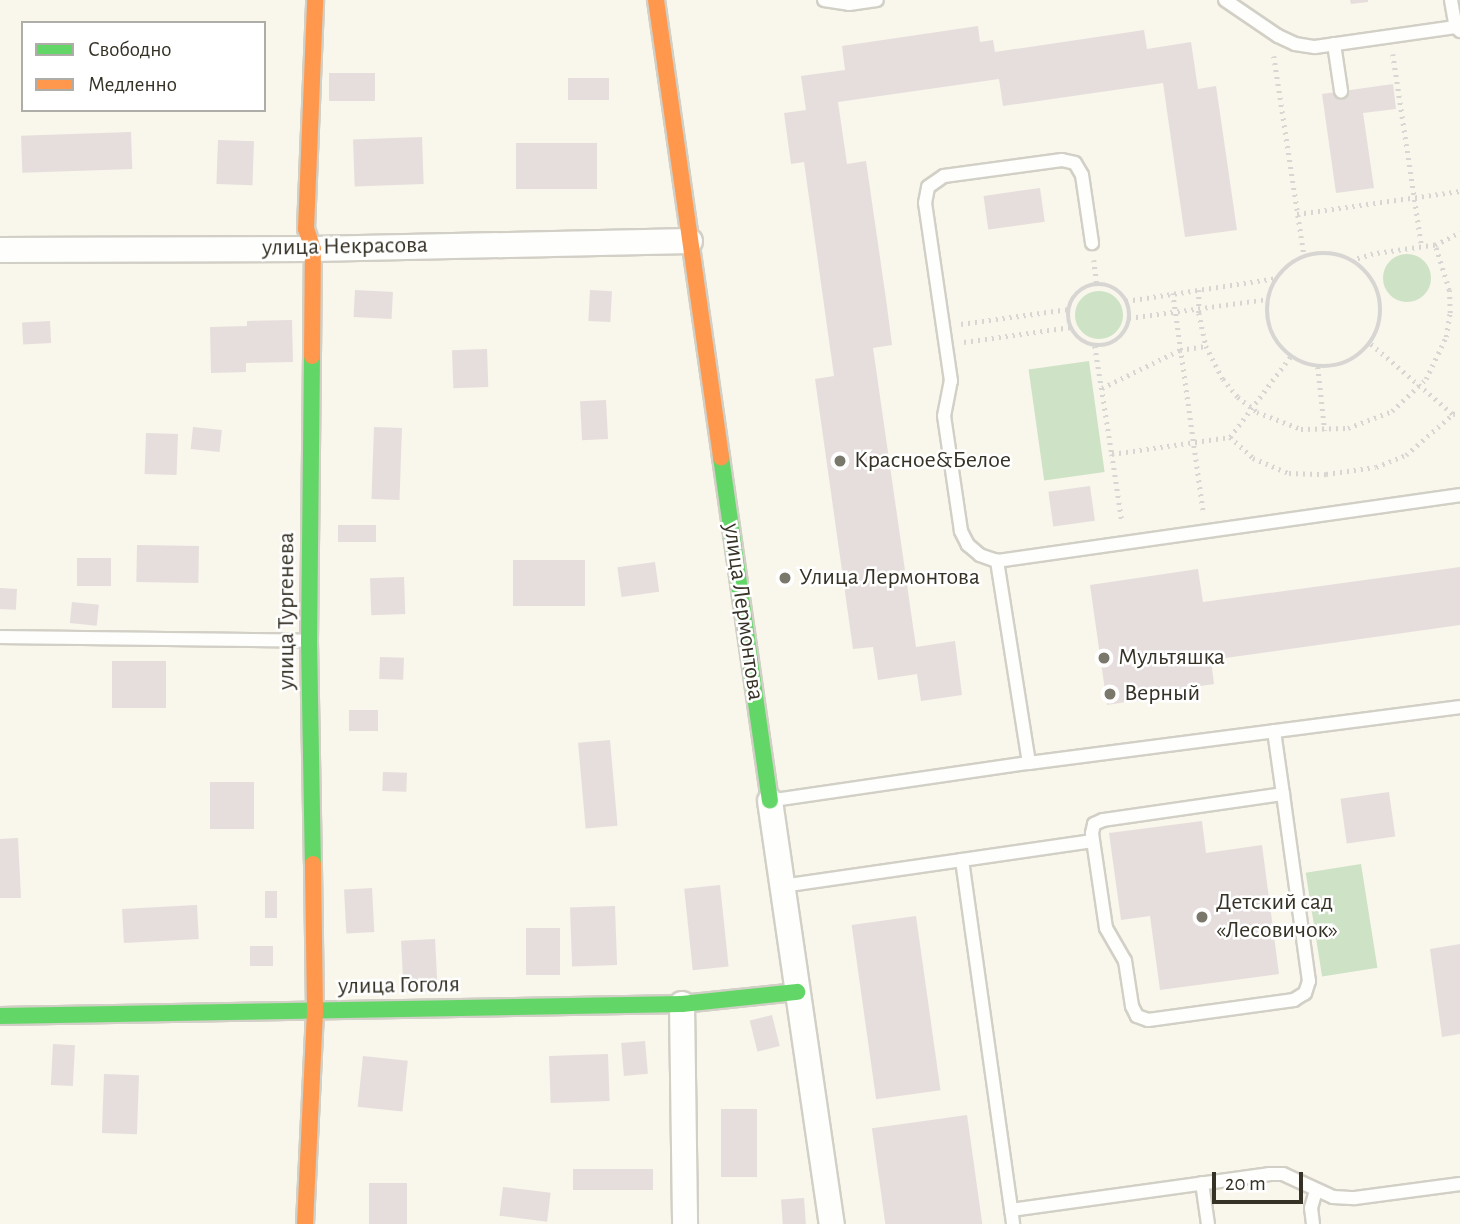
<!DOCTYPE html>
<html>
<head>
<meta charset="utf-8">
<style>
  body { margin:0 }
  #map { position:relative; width:1460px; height:1224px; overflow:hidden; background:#f9f6ec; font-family:"Alegreya Sans",sans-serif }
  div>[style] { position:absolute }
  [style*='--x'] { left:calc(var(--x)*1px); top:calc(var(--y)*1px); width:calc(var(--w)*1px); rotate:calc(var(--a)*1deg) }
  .green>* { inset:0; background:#cee2c5; transform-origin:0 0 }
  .round { border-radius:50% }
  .building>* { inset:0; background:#e6dedc; transform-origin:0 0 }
  .path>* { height:4.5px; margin-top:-2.25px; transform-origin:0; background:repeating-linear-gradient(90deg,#d8d6d3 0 2px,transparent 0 7px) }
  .path>.ring { margin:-2.25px; padding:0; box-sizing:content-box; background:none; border:4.5px solid #d8d6d3; border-radius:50% }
  .roads { filter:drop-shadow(2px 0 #d2d0c6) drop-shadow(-2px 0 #d2d0c6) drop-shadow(0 2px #d2d0c6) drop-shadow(0 -2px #d2d0c6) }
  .lane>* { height:12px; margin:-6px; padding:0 6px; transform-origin:6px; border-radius:6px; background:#fefefc }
  .street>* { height:24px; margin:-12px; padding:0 12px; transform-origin:12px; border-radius:12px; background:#fefefc }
  .fast>* { height:16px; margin:-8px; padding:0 8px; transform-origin:8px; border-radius:8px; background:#63d668 }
  .slow>* { height:16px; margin:-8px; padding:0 8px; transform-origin:8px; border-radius:8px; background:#ff974d }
  .dots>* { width:19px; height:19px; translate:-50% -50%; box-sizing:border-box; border:4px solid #fff; border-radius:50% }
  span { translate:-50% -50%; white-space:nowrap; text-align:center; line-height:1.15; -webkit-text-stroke:5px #fff; paint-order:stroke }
  .street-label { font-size:24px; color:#363226 }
  .poi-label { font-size:24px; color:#363226 }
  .left { translate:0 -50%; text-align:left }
  .legend { position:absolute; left:21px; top:21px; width:245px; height:91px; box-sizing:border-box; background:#fff; border:2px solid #afada8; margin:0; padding:9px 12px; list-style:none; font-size:21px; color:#363226 }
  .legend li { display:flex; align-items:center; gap:14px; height:35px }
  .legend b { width:35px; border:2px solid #afada8 }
  .scale { position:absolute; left:1212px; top:1172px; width:91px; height:32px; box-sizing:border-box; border:4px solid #363226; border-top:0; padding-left:9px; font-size:21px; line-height:24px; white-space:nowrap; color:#363226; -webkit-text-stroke:5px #fff; paint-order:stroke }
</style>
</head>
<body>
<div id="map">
  <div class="green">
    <i class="round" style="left:1383px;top:254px;width:48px;height:48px"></i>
    <i class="round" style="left:1075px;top:291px;width:48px;height:48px"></i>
    <i style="left:1089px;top:361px;width:112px;height:61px;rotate:82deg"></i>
    <i style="left:1361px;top:864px;width:105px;height:56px;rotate:81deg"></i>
  </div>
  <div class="building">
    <i style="clip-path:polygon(1350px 0,1368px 0,1368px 2px,1351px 4px)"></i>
    <i style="clip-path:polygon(978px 26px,980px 42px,993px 40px,995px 52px,1144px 30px,1147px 49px,1191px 42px,1198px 89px,1216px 86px,1237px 230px,1185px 237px,1163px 83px,1003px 106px,999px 79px,838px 102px,847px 164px,866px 161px,886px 299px,892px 345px,873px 348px,916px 647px,955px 641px,962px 695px,921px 701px,917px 674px,878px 680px,873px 647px,853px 649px,815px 379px,834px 376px,804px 162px,791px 164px,784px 113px,806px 110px,801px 76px,845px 70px,842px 46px)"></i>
    <i style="left:329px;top:73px;width:46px;height:28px"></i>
    <i style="left:568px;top:78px;width:41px;height:22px"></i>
    <i style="clip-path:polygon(1393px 84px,1396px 109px,1363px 113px,1374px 188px,1336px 193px,1322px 94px)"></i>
    <i style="left:131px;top:132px;width:37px;height:110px;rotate:88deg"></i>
    <i style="left:422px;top:137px;width:47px;height:69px;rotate:88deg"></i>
    <i style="left:218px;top:140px;width:36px;height:44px;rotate:2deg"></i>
    <i style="left:516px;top:143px;width:81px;height:46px"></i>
    <i style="left:1040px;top:188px;width:34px;height:57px;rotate:82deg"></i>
    <i style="left:355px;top:290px;width:38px;height:27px;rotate:3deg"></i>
    <i style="left:590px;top:290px;width:22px;height:31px;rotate:3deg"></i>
    <i style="clip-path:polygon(292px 320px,293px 362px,246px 363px,246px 372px,211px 373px,210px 327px,247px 326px,247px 321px)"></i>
    <i style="left:50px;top:321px;width:22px;height:28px;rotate:87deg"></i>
    <i style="left:487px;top:349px;width:38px;height:35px;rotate:88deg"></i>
    <i style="left:606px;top:400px;width:39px;height:26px;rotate:87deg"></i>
    <i style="left:193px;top:427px;width:29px;height:22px;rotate:6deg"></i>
    <i style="left:374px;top:427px;width:28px;height:72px;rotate:2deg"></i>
    <i style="left:146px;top:433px;width:32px;height:41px;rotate:2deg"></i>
    <i style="left:1090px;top:486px;width:35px;height:42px;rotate:82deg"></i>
    <i style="left:376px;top:525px;width:17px;height:38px;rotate:90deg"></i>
    <i style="left:137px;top:545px;width:62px;height:37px;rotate:1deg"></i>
    <i style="left:77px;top:558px;width:34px;height:28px"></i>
    <i style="left:513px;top:560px;width:72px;height:46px"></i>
    <i style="left:655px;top:562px;width:30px;height:38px;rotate:82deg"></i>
    <i style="clip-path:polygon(1460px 567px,1460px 625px,1211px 660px,1214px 684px,1158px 692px,1159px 697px,1107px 705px,1090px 585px,1198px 569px,1203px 602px)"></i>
    <i style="left:404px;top:577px;width:37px;height:34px;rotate:88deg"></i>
    <i style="left:0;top:588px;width:17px;height:21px;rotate:3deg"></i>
    <i style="left:72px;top:602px;width:27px;height:21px;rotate:6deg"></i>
    <i style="left:380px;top:657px;width:24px;height:22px;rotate:2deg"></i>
    <i style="left:166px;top:661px;width:47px;height:54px;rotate:90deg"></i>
    <i style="left:349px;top:710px;width:29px;height:21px"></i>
    <i style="left:610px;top:740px;width:86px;height:32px;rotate:85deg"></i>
    <i style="left:383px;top:772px;width:24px;height:19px;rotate:2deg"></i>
    <i style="left:210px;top:782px;width:44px;height:47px"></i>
    <i style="left:1389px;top:792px;width:45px;height:49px;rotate:82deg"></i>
    <i style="clip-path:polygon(1202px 821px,1206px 853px,1262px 845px,1279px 974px,1160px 990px,1150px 916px,1121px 920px,1109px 833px)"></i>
    <i style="clip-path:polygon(18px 838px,21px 898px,0 898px,0 839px)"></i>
    <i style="left:720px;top:885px;width:82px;height:36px;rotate:84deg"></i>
    <i style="left:372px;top:888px;width:44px;height:28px;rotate:87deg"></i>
    <i style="left:265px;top:891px;width:12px;height:27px"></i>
    <i style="left:197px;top:905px;width:34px;height:75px;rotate:87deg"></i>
    <i style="left:615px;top:906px;width:59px;height:45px;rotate:88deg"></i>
    <i style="left:916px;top:916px;width:176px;height:65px;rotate:82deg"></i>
    <i style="left:526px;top:928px;width:34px;height:47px"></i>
    <i style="left:435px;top:939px;width:52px;height:34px;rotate:87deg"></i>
    <i style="clip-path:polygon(1460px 944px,1460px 1034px,1442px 1037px,1430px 949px)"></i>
    <i style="left:250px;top:946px;width:23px;height:20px"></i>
    <i style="left:772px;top:1015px;width:32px;height:23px;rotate:76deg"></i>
    <i style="left:645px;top:1041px;width:33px;height:24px;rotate:85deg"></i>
    <i style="left:53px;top:1044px;width:22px;height:41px;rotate:3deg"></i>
    <i style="left:608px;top:1054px;width:47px;height:59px;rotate:88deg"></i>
    <i style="left:363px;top:1056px;width:45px;height:51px;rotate:6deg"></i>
    <i style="left:104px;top:1074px;width:35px;height:59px;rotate:2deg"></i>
    <i style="left:721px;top:1109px;width:36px;height:68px"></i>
    <i style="left:967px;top:1115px;width:110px;height:96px;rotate:82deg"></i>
    <i style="left:653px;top:1169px;width:21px;height:80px;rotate:90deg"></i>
    <i style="left:369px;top:1183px;width:38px;height:41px"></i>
    <i style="left:503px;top:1187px;width:48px;height:29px;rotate:7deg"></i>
    <i style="left:804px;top:1198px;width:26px;height:23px;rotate:86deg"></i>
  </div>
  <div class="path">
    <i style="--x:1393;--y:54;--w:195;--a:81.5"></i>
    <i style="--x:1274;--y:56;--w:201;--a:81.4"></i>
    <i style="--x:1297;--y:214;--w:165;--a:-8"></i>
    <i style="--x:1435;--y:245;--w:28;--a:-27"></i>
    <i class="ring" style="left:1267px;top:253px;width:109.5px;height:109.5px"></i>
    <i style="--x:1094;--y:260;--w:24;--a:83"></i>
    <i class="ring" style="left:1068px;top:284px;width:57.5px;height:57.5px"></i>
    <i style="--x:1199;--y:290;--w:23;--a:90"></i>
    <i style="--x:1199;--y:313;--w:34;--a:78"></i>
    <i style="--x:1206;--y:346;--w:37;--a:63"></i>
    <i style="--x:1223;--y:379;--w:23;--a:50"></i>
    <i style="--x:1238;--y:397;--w:24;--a:38"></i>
    <i style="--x:1257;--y:412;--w:47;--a:21.1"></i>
    <i style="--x:1301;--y:429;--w:47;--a:-1.2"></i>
    <i style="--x:1348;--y:428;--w:47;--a:-21.1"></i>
    <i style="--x:1392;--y:411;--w:47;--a:-43.3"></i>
    <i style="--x:1426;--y:379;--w:47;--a:-64.5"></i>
    <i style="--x:1446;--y:337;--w:24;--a:-81"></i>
    <i style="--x:1450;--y:313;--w:23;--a:-92"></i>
    <i style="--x:1449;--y:290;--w:47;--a:-107.3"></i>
    <i style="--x:1435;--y:245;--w:63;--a:171.7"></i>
    <i style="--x:1373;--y:254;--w:21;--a:163"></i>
    <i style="--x:1173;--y:293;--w:219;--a:82.1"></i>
    <i style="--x:1126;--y:301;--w:153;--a:-8.7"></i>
    <i style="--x:1129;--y:318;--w:139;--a:-7.8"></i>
    <i style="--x:961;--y:324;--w:109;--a:-7.9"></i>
    <i style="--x:964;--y:342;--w:108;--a:-8"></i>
    <i style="--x:1371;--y:344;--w:108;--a:40.5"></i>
    <i style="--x:1453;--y:414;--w:7;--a:-8"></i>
    <i style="--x:1095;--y:346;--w:109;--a:81.1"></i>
    <i style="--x:1112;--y:454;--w:119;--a:-8.2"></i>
    <i style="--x:1230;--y:437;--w:31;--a:42"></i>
    <i style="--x:1253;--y:458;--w:39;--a:23"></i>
    <i style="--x:1289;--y:473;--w:37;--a:2"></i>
    <i style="--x:1326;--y:474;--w:50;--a:-8"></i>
    <i style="--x:1376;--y:467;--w:32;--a:-22"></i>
    <i style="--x:1406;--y:455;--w:62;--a:-41.1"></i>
    <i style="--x:1318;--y:367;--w:64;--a:83.8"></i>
    <i style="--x:1102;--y:388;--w:87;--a:-26"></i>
    <i style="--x:1180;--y:350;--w:26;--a:-9"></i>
    <i style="--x:1230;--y:437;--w:100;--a:-53.1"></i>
    <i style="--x:1112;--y:454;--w:69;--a:81.6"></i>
  </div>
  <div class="roads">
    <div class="lane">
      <i style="--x:824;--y:0;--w:25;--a:9"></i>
      <i style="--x:849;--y:4;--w:28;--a:-8"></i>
      <i style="--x:1225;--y:0;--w:64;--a:34.2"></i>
      <i style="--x:1278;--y:36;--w:19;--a:25"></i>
      <i style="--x:1295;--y:44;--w:20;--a:9"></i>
      <i style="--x:1315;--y:47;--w:142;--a:-8.1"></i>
      <i style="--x:1456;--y:27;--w:6;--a:45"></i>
      <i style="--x:1451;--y:0;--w:27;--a:80"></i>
      <i style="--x:1334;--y:44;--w:48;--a:81.5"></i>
      <i style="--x:997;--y:561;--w:468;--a:-8.1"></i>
      <i style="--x:0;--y:637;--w:308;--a:0.7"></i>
      <i style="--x:1274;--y:731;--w:64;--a:81.9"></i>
      <i style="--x:1283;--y:794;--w:189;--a:82.1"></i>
      <i style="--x:1309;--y:981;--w:13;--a:108"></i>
      <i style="--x:1305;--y:993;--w:13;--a:148"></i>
      <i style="--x:1294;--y:1000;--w:147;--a:172.2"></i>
      <i style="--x:1148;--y:1020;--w:12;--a:-160"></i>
      <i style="--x:1137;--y:1016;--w:11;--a:-117"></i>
      <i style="--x:1132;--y:1006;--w:46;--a:-98.8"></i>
      <i style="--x:1125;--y:961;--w:38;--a:-120"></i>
      <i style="--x:1106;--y:928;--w:96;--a:-98.4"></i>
      <i style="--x:1092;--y:833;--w:9;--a:-77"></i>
      <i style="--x:1094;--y:824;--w:10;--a:-24"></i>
      <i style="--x:1103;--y:820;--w:182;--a:-8.2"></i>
      <i style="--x:1029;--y:763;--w:205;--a:-99"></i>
      <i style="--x:997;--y:561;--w:18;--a:-161"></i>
      <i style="--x:980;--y:555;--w:16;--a:-140"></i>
      <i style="--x:968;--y:545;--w:16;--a:-117"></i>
      <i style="--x:961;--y:531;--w:116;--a:-98.4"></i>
      <i style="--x:944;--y:416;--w:36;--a:-79"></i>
      <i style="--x:951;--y:381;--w:180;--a:-98.3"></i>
      <i style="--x:925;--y:203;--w:16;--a:-79"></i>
      <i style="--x:928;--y:187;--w:19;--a:-35"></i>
      <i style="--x:944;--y:176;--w:119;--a:-7.7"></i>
      <i style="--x:1062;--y:160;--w:13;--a:13"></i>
      <i style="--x:1075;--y:163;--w:14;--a:60"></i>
      <i style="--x:1082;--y:175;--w:69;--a:81.6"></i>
      <i style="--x:774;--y:800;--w:258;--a:-8.3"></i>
      <i style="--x:1029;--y:763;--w:435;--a:-7.4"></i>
      <i style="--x:962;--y:860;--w:132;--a:-8.3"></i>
      <i style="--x:782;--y:886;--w:182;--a:-8.2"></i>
      <i style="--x:962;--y:860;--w:368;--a:82"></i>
      <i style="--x:1202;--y:1183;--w:41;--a:81.7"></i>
      <i style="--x:1011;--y:1210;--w:260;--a:-7.9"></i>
      <i style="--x:1269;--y:1174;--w:14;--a:0"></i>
      <i style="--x:1283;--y:1174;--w:55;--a:24.7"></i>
      <i style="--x:1333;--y:1197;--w:22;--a:3"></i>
      <i style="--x:1355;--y:1198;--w:106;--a:-7.6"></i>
      <i style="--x:1313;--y:1224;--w:16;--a:-97"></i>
      <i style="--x:1311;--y:1208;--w:18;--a:-74"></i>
    </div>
    <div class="street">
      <i style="--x:0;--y:250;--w:313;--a:-0.2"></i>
      <i style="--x:313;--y:249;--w:377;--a:-1.2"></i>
      <i style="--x:770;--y:801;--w:428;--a:81.7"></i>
      <i style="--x:682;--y:1004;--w:220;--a:89.2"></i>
    </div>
    <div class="fast">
      <i style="--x:312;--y:356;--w:285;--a:90.6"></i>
      <i style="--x:309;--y:641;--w:223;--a:89"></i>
      <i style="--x:721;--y:457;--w:347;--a:81.9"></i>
      <i style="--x:0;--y:1016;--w:682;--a:-1.01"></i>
      <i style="--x:682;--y:1004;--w:116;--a:-6"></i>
    </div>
    <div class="slow">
      <i style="--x:656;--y:0;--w:462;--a:81.9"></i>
      <i style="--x:312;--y:356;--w:107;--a:-89.5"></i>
      <i style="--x:313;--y:249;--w:21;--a:-109"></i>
      <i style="--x:306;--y:229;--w:229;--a:-87.7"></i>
      <i style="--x:305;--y:1224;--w:214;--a:-87.3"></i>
      <i style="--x:315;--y:1010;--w:146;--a:-90.8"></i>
    </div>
  </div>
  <div class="dots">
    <i style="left:840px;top:461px;background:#7a776b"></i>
    <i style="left:785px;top:578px;background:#7a776b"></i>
    <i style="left:1104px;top:658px;background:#7a776b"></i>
    <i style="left:1110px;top:694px;background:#7a776b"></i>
    <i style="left:1202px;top:917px;background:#7a776b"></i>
  </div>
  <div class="street-label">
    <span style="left:345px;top:247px;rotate:-1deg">улица Некрасова</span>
    <span style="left:287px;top:611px;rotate:-90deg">улица Тургенева</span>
    <span style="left:743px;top:612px;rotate:82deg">улица Лермонтова</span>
    <span style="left:399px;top:986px;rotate:-1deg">улица Гоголя</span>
  </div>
  <div class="poi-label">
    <span class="left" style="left:854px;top:461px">Красное&amp;Белое</span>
    <span class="left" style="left:799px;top:578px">Улица Лермонтова</span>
    <span class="left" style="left:1118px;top:658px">Мультяшка</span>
    <span class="left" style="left:1124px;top:694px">Верный</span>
    <span class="left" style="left:1216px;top:917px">Детский сад<br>«Лесовичок»</span>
  </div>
  <ul class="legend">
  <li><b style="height:9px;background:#63d668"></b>Свободно</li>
  <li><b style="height:9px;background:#ff974d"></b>Медленно</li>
  </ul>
  <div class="scale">20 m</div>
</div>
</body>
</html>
